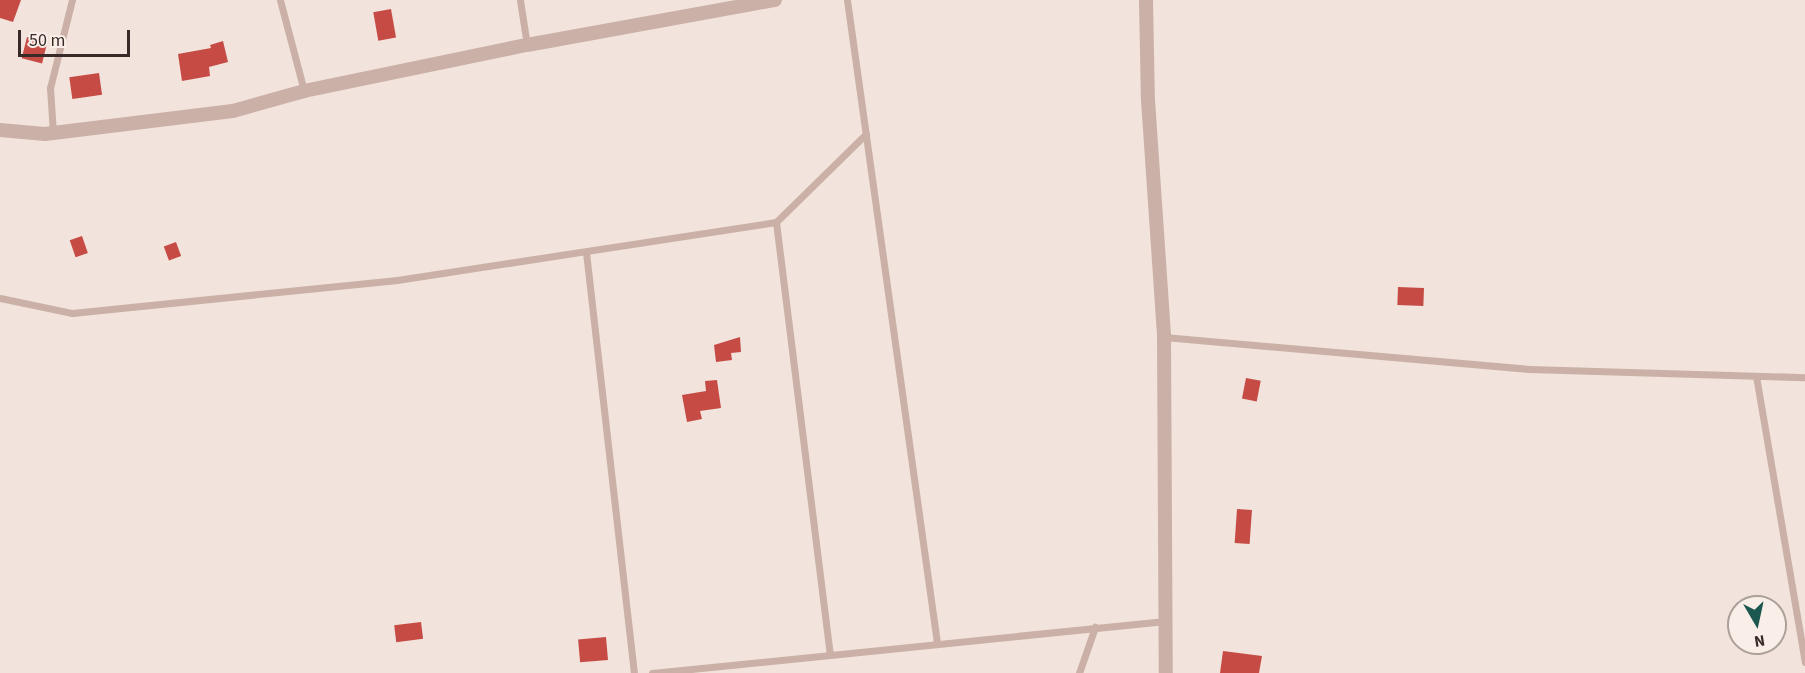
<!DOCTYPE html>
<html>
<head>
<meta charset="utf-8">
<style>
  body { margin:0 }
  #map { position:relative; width:1805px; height:673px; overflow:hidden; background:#f2e3dc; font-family:"Source Sans 3",sans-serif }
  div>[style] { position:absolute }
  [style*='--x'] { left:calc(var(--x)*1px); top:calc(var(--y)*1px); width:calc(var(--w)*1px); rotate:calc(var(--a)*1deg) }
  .building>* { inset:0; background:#c64b45; transform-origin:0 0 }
  .lane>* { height:7px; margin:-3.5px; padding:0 3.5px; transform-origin:3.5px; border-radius:3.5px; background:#cab0a7 }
  .street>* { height:14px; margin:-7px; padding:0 7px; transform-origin:7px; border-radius:7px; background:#cab0a7 }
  span { translate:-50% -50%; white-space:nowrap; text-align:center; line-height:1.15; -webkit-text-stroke:6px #faeee8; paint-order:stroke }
  .north { position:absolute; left:1727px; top:595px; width:60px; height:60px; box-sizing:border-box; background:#faeee8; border:2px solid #aca09b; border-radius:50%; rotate:171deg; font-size:16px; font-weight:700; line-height:24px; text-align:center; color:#372a28 }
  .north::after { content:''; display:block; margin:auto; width:21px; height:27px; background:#1d5850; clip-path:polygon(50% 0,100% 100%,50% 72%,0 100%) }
  .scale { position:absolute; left:18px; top:30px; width:112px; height:27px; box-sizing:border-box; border:3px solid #372a28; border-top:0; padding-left:8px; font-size:18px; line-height:21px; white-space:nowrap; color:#372a28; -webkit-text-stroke:4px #faeee8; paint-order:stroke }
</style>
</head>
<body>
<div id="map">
  <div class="building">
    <i style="clip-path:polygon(0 0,21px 0,13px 22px,0 18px)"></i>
    <i style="left:391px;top:9px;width:29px;height:18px;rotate:80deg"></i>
    <i style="left:27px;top:37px;width:21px;height:22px;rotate:14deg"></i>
    <i style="clip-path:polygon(223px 41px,228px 62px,209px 67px,210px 76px,182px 81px,178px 54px,211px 48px,210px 45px)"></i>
    <i style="left:99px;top:73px;width:22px;height:30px;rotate:82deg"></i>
    <i style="left:82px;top:236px;width:18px;height:13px;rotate:71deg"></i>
    <i style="left:176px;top:242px;width:15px;height:13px;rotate:70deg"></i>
    <i style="left:1398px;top:287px;width:26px;height:18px;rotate:2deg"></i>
    <i style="clip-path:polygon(740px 337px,741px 352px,731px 353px,732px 360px,716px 362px,714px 345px)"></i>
    <i style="left:1246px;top:378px;width:15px;height:21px;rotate:11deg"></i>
    <i style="clip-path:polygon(717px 380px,721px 408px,700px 411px,702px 419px,687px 422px,682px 395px,706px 391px,705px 381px)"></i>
    <i style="left:1237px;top:509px;width:15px;height:34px;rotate:4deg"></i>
    <i style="left:421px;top:622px;width:17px;height:27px;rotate:83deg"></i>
    <i style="left:606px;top:637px;width:23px;height:28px;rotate:85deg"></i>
    <i style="clip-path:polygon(1223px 651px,1262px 656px,1259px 673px,1220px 673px)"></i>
  </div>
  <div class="lane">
    <i style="--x:280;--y:0;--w:94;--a:75.2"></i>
    <i style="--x:520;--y:0;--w:46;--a:81.2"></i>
    <i style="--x:847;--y:0;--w:649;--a:82.03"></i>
    <i style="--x:53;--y:133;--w:45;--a:-93.8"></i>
    <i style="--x:50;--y:88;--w:91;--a:-76"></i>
    <i style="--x:776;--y:222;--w:435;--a:82.9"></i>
    <i style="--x:586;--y:252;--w:424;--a:83.5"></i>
    <i style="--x:0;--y:298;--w:74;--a:11.8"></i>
    <i style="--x:72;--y:313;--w:327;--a:-5.8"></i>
    <i style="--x:397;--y:280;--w:383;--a:-8.7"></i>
    <i style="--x:776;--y:222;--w:126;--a:-44.4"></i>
    <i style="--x:1164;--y:337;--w:366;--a:5"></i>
    <i style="--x:1529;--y:369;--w:276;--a:1.7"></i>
    <i style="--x:1756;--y:376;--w:290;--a:80.3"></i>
    <i style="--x:652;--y:673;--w:516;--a:-5.79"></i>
    <i style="--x:1079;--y:673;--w:49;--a:-70.8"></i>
  </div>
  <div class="street">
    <i style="--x:1146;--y:0;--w:100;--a:88.9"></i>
    <i style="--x:1148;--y:100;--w:237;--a:86.1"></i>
    <i style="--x:1164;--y:336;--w:337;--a:89.7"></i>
    <i style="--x:0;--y:130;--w:45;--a:5.1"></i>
    <i style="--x:45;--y:134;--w:189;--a:-7"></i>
    <i style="--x:233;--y:111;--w:74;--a:-15.7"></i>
    <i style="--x:304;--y:91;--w:228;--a:-11.7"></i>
    <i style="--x:527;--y:45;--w:252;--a:-10.3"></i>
  </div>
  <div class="north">N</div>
  <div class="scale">50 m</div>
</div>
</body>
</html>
